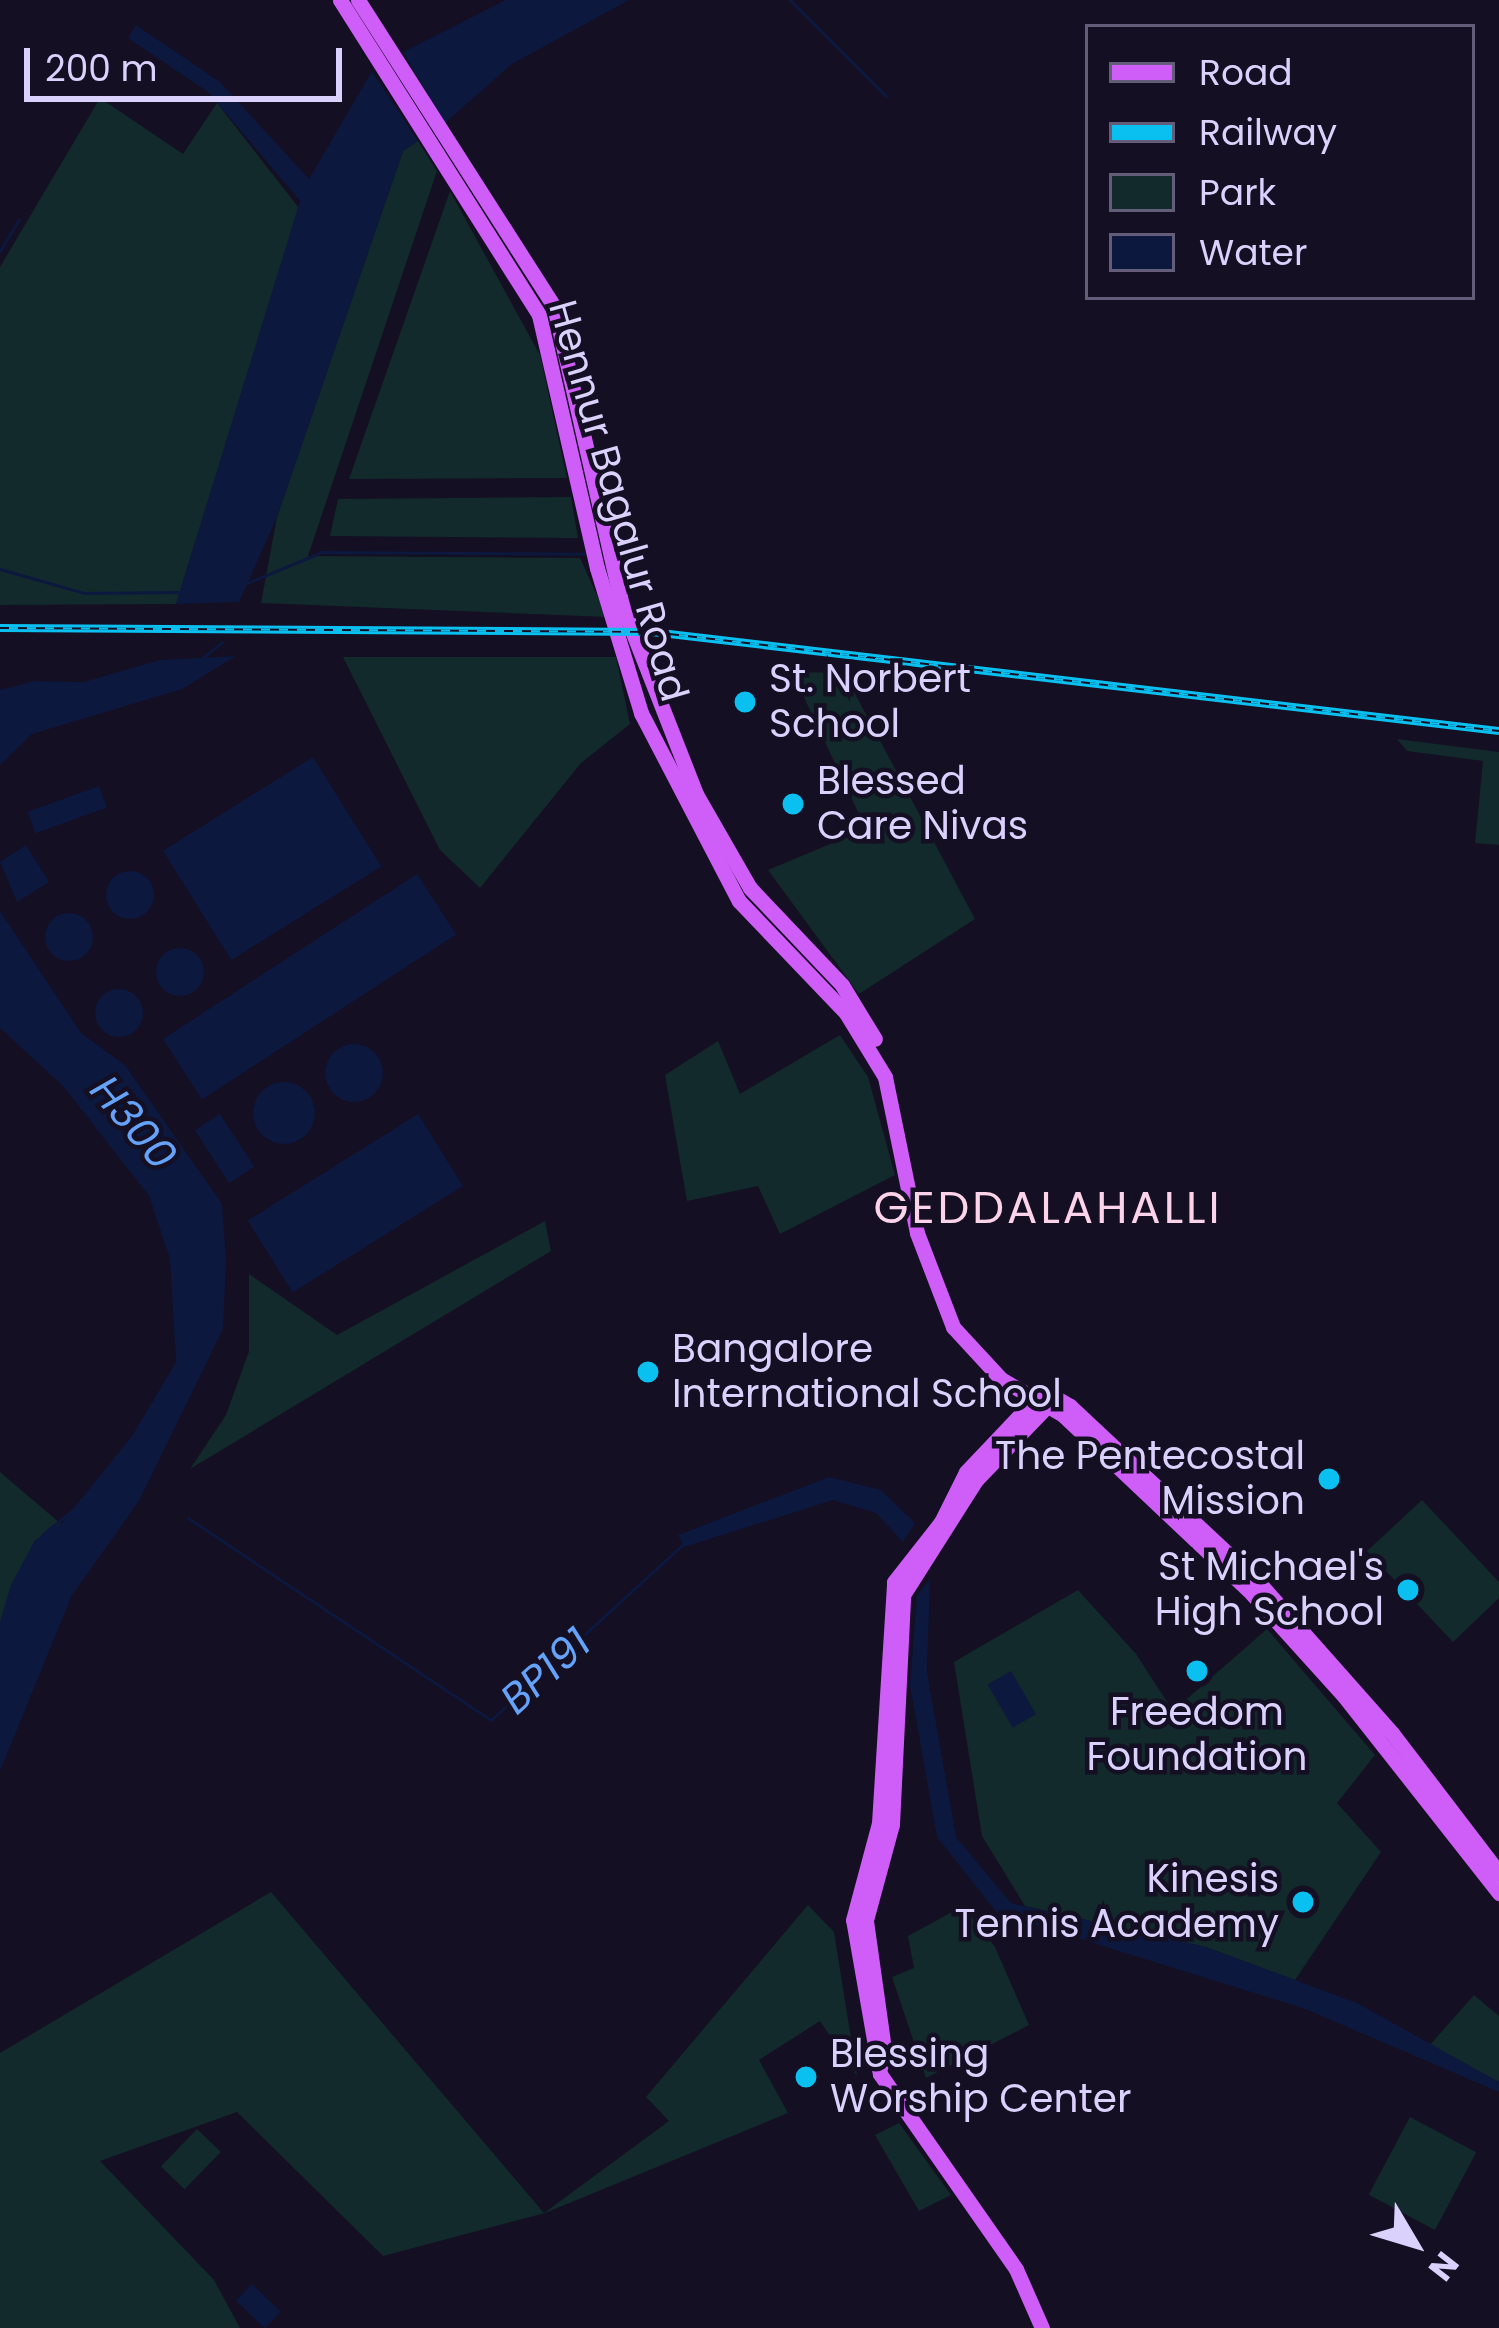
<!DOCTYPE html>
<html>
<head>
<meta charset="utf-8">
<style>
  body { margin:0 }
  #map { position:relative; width:1499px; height:2328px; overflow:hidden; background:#140f22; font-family:Poppins,sans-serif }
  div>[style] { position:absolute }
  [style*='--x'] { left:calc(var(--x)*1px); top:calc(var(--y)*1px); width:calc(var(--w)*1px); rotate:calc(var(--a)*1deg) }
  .green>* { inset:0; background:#122a2c; transform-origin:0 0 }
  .water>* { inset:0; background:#0c183e; transform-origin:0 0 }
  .round { border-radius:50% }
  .stream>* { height:3px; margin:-1.5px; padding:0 1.5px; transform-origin:1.5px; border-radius:1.5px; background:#0c183e }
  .major>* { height:15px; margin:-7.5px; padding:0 7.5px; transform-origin:7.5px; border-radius:7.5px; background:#cf5df8 }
  .rail>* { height:8px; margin-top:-4px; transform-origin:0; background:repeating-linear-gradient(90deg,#140f22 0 9px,#0ac0f1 0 18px); box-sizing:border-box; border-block:3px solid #0ac0f1 }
  .dots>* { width:33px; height:33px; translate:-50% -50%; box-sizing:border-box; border:6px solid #140f22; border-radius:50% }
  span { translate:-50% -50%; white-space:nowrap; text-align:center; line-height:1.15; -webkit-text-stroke:9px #140f22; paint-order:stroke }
  .street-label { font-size:39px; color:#dbd1fd }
  .poi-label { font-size:39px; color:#dbd1fd }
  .left { translate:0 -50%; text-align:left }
  .right { translate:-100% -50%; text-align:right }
  .water-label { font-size:42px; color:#64a3f9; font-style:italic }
  .quarter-label { font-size:45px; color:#fdd3e9; letter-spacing:3px }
  .legend { position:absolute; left:1085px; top:24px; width:390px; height:276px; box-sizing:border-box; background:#140f22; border:3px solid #645d7a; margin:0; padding:15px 21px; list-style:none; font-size:36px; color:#dbd1fd }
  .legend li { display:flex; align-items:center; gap:24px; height:60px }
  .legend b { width:60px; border:3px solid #645d7a }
  .north { position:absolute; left:1355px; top:2184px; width:120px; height:120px; -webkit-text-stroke:9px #140f22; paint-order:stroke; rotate:128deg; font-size:33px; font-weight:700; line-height:48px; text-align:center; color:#dbd1fd }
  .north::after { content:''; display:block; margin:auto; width:42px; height:54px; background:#dbd1fd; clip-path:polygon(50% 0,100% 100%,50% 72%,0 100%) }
  .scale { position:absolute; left:24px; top:48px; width:318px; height:54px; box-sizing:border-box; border:6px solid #dbd1fd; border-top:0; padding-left:15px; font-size:36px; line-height:42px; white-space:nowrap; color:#dbd1fd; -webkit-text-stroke:9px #140f22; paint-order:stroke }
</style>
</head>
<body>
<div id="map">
  <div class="green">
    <i style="clip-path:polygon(100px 98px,183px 154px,217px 103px,299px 208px,176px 604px,0 605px,0 267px)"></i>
    <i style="clip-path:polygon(418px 141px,437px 171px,308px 556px,580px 558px,607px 617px,261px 603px,277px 517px,403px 151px)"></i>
    <i style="clip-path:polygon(450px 191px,540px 355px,567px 478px,349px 479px)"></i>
    <i style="clip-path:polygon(571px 497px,578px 538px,330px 536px,338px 499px)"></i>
    <i style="clip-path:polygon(343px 657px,616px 657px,630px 724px,581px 763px,480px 888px,440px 850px)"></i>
    <i style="clip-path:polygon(792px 672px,844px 673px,975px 919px,859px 994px,768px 870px,866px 829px)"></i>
    <i style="clip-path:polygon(1397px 739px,1499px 752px,1499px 845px,1475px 843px,1483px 761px,1407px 751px)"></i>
    <i style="clip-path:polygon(840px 1035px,868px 1077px,895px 1175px,780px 1234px,758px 1186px,687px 1201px,665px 1075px,718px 1041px,740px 1094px)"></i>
    <i style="clip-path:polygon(545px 1221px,551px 1251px,190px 1469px,226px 1415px,249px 1351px,249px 1274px,337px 1335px)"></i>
    <i style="clip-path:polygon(0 1472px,61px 1524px,35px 1541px,0 1622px)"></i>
    <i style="clip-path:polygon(1422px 1500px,1499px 1582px,1499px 1598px,1453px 1642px,1367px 1551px)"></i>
    <i style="clip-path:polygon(1078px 1590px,1136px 1654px,1173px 1711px,1267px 1629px,1375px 1755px,1337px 1803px,1381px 1852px,1295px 1980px,1206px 1947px,1025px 1906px,982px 1836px,954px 1662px)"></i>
    <i style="clip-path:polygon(271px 1892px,544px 2213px,669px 2121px,646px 2097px,808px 1905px,834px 1932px,857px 2076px,820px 2021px,759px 2060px,788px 2113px,545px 2213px,383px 2256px,237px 2112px,100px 2161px,214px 2280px,240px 2328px,0 2328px,0 2053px)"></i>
    <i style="clip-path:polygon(963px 1906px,995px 1947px,1029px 2025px,926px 2078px,892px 1977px,914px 1968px,908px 1936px)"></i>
    <i style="clip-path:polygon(1474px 1995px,1499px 2016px,1499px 2082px,1429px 2046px)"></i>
    <i style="left:1410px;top:2117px;width:75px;height:88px;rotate:28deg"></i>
    <i style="clip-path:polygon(899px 2123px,951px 2195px,919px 2211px,875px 2135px)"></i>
    <i style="left:197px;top:2129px;width:33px;height:52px;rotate:44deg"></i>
  </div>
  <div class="water">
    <i style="clip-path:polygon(506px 0,629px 0,512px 64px,445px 123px,403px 52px)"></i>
    <i style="clip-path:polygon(136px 25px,220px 82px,309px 179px,372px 71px,418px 141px,403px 151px,277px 517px,239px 602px,176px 604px,300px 201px,208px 92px,128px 38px)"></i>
    <i style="clip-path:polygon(236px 656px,182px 689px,32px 734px,0 765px,0 690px,35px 681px,84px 682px,160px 660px)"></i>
    <i style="left:313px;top:757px;width:129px;height:177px;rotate:58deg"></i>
    <i style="left:99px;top:786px;width:23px;height:76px;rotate:70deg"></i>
    <i style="clip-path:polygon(26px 845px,49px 882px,17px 902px,0 862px)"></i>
    <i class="round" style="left:106px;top:871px;width:48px;height:48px"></i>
    <i style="left:417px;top:874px;width:72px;height:303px;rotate:57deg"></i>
    <i style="clip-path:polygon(0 911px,81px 1033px,125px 1065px,222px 1204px,226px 1260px,223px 1329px,139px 1501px,72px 1595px,0 1771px,0 1622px,11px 1585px,35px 1540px,61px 1524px,132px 1436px,176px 1362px,170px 1259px,149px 1196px,64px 1087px,0 1028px)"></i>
    <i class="round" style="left:45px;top:913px;width:48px;height:48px"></i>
    <i class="round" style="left:156px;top:948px;width:48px;height:48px"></i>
    <i class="round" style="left:95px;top:989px;width:48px;height:48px"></i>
    <i class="round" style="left:325px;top:1044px;width:58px;height:58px"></i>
    <i class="round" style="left:253px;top:1082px;width:62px;height:62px"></i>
    <i style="left:220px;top:1114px;width:63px;height:30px;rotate:57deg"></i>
    <i style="left:418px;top:1114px;width:85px;height:201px;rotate:58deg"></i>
    <i style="clip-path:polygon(829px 1477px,881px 1490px,915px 1523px,903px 1542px,876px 1513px,833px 1500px,684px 1547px,678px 1535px)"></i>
    <i style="clip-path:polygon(930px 1579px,927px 1672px,956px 1837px,1011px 1903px,1206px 1947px,1357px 2003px,1499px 2082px,1499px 2092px,1303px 2008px,997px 1913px,937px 1837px,910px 1685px,917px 1595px)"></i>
    <i style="left:1011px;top:1671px;width:50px;height:27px;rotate:60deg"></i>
    <i style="left:252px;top:2284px;width:40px;height:23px;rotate:44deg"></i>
  </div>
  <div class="stream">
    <i style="--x:790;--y:0;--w:136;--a:45"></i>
    <i style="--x:0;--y:251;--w:37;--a:-59"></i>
    <i style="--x:0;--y:569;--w:87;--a:15.9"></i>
    <i style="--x:84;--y:593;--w:96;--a:-0.6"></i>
    <i style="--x:247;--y:583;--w:81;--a:-22.5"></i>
    <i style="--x:322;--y:552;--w:263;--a:0.4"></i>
    <i style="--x:200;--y:660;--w:28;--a:-39"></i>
    <i style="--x:188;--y:1518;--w:364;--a:33.7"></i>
    <i style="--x:491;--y:1720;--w:259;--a:-42.5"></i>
    <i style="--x:42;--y:1535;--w:43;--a:-39.3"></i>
  </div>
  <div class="major">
    <i style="--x:340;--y:0;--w:373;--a:57.7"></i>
    <i style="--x:539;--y:315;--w:260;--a:77.1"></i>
    <i style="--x:597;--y:568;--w:152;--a:73.1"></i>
    <i style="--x:641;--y:713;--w:212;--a:62.5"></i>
    <i style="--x:739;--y:901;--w:155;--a:46.3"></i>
    <i style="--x:846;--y:1013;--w:75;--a:58.6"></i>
    <i style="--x:885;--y:1077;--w:159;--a:78.4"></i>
    <i style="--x:917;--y:1233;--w:101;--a:69"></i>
    <i style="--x:953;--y:1327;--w:71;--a:47.3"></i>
    <i style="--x:1001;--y:1379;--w:72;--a:30.1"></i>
    <i style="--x:1063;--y:1415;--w:260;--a:43.4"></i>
    <i style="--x:1252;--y:1594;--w:137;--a:48"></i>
    <i style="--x:1344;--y:1696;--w:251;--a:51.8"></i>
    <i style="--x:358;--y:0;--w:363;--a:57.4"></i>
    <i style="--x:554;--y:306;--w:307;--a:77.2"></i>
    <i style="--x:622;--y:605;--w:203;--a:68.6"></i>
    <i style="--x:696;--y:794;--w:108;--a:60.1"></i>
    <i style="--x:750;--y:888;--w:134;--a:46.5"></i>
    <i style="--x:842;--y:985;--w:63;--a:58.6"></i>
    <i style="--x:1039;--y:1388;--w:36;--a:30"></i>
    <i style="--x:1070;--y:1406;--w:262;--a:43.1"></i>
    <i style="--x:1261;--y:1585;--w:198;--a:48.5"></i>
    <i style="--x:1392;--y:1733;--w:176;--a:52.6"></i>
    <i style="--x:879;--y:2069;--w:14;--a:-65"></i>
    <i style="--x:885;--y:2056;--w:137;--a:-98"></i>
    <i style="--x:866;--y:1920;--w:99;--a:-74.8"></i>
    <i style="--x:892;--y:1824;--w:229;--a:-87.2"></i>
    <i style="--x:903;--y:1595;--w:136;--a:-57.6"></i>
    <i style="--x:976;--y:1480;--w:111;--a:-46.1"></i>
    <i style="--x:1042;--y:2328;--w:64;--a:-113.8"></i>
    <i style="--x:1016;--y:2269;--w:238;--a:-124.9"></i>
    <i style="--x:880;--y:2074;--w:156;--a:-99.9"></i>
    <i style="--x:853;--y:1920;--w:100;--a:-75"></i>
    <i style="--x:879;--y:1823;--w:241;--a:-86.4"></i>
    <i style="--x:894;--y:1582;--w:76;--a:-51.9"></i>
    <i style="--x:941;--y:1522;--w:56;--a:-63.4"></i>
    <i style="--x:966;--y:1472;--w:112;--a:-46.5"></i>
  </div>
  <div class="rail">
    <i style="--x:0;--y:628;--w:652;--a:0.35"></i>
    <i style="--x:652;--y:632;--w:853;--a:6.67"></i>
  </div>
  <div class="dots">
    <i style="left:745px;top:702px;background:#0ac0f1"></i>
    <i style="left:793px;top:804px;background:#0ac0f1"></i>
    <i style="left:648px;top:1372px;background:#0ac0f1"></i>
    <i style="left:1329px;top:1479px;background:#0ac0f1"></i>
    <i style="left:1408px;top:1590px;background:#0ac0f1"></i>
    <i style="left:1197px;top:1671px;background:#0ac0f1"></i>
    <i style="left:1303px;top:1902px;background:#0ac0f1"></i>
    <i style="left:806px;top:2077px;background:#0ac0f1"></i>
  </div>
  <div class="street-label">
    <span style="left:618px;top:501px;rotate:74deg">Hennur Bagalur Road</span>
  </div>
  <div class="poi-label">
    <span class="left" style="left:769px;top:702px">St. Norbert<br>School</span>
    <span class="left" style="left:817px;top:804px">Blessed<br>Care Nivas</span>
    <span class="left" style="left:672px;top:1372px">Bangalore<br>International School</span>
    <span class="right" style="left:1305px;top:1479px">The Pentecostal<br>Mission</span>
    <span class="right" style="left:1384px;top:1590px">St Michael's<br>High School</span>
    <span style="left:1197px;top:1735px">Freedom<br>Foundation</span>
    <span class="right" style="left:1279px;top:1902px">Kinesis<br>Tennis Academy</span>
    <span class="left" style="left:830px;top:2077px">Blessing<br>Worship Center</span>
  </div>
  <div class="water-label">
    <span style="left:133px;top:1123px;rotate:50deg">H300</span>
    <span style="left:546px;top:1671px;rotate:-42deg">BP191</span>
  </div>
  <div class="quarter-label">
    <span style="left:1048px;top:1208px">GEDDALAHALLI</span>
  </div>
  <ul class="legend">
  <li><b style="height:15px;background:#cf5df8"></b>Road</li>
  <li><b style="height:15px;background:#0ac0f1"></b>Railway</li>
  <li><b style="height:33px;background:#122a2c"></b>Park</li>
  <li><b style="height:33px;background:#0c183e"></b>Water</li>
  </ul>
  <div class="north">N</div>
  <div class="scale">200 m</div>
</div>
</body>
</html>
